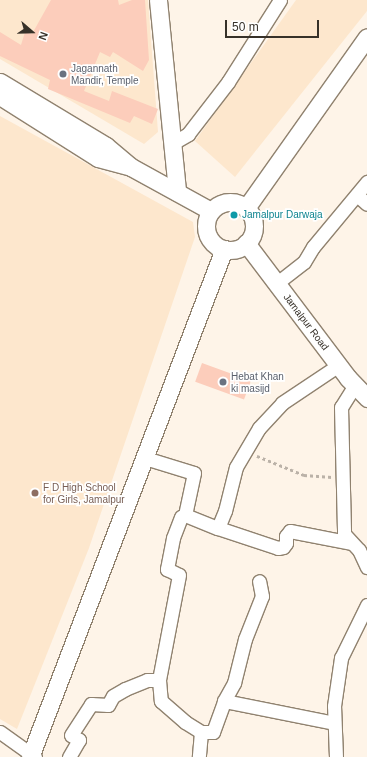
<!DOCTYPE html>
<html>
<head>
<meta charset="utf-8">
<style>
  body { margin:0 }
  #map { position:relative; width:367px; height:757px; overflow:hidden; background:#fef4e8; font-family:Helvetica,sans-serif }
  div>[style] { position:absolute }
  [style*='--x'] { left:calc(var(--x)*1px); top:calc(var(--y)*1px); width:calc(var(--w)*1px); rotate:calc(var(--a)*1deg) }
  .built>* { inset:0; background:#fde7cd }
  .building>* { inset:0; background:#fccdbb; transform-origin:0 0 }
  .path>* { height:2.5px; margin-top:-1.25px; transform-origin:0; background:repeating-linear-gradient(90deg,#bbb2a8 0 3px,transparent 0 6px) }
  .roads { filter:drop-shadow(1px 0 #90826f) drop-shadow(-1px 0 #90826f) drop-shadow(0 1px #90826f) drop-shadow(0 -1px #90826f) }
  .minor>* { height:13px; margin:-6.5px; padding:0 6.5px; transform-origin:6.5px; border-radius:6.5px; background:#fff }
  .tertiary>* { height:17px; margin:-8.5px; padding:0 8.5px; transform-origin:8.5px; border-radius:8.5px; background:#fff }
  .tertiary>.ring { margin:-8.5px; padding:0; box-sizing:content-box; background:none; border:17px solid #fff; border-radius:50% }
  .dots>* { width:11px; height:11px; translate:-50% -50%; box-sizing:border-box; border:2px solid #fff; border-radius:50% }
  span { translate:-50% -50%; white-space:nowrap; text-align:center; line-height:1.15; -webkit-text-stroke:3.5px #fff; paint-order:stroke }
  .worship-label { font-size:10px; color:#5b616d }
  .left { translate:0 -50%; text-align:left }
  .culture-label { font-size:10px; color:#0d838f }
  .street-label { font-size:10px; color:#373129 }
  .education-label { font-size:10px; color:#785e54 }
  .north { position:absolute; left:12px; top:12px; width:40px; height:40px; -webkit-text-stroke:3px #fff; paint-order:stroke; rotate:110deg; font-size:11px; font-weight:700; line-height:16px; text-align:center; color:#373129 }
  .north::after { content:''; display:block; margin:auto; width:14px; height:18px; background:#373129; clip-path:polygon(50% 0,100% 100%,50% 72%,0 100%) }
  .scale { position:absolute; left:225px; top:20px; width:94px; height:18px; box-sizing:border-box; border:2px solid #373129; border-top:0; padding-left:5px; font-size:12px; line-height:14px; white-space:nowrap; color:#373129; -webkit-text-stroke:3px #fff; paint-order:stroke }
</style>
</head>
<body>
<div id="map">
  <div class="built">
    <i style="clip-path:polygon(0 0,148px 0,158px 132px,144px 144px,0 59px)"></i>
    <i style="clip-path:polygon(296px 0,367px 0,367px 11px,235px 177px,195px 141px)"></i>
    <i style="clip-path:polygon(0 116px,193px 222px,195px 237px,89px 548px,17px 729px,0 719px)"></i>
  </div>
  <div class="building">
    <i style="clip-path:polygon(51px 0,118px 0,119px 5px,132px 0,145px 0,149px 60px,143px 71px,113px 52px,110px 57px,100px 52px,84px 91px,109px 101px,112px 91px,158px 109px,152px 124px,134px 116px,130px 123px,48px 89px,50px 80px,0 56px,0 32px,21px 45px,25px 32px,32px 34px)"></i>
    <i style="left:202px;top:363px;width:52px;height:20px;rotate:20deg"></i>
  </div>
  <div class="path">
    <i style="--x:257;--y:456;--w:51;--a:22"></i>
    <i style="--x:304;--y:475;--w:28;--a:4"></i>
  </div>
  <div class="roads">
    <div class="minor">
      <i style="--x:171;--y:144;--w:20;--a:-30"></i>
      <i style="--x:188;--y:134;--w:66;--a:-52.4"></i>
      <i style="--x:228;--y:82;--w:97;--a:-57.6"></i>
      <i style="--x:357;--y:195;--w:13;--a:42"></i>
      <i style="--x:277;--y:283;--w:34;--a:-38"></i>
      <i style="--x:304;--y:262;--w:17;--a:-59"></i>
      <i style="--x:313;--y:247;--w:85;--a:-50.3"></i>
      <i style="--x:355;--y:385;--w:26;--a:122"></i>
      <i style="--x:341;--y:407;--w:127;--a:88.6"></i>
      <i style="--x:344;--y:534;--w:22;--a:47"></i>
      <i style="--x:359;--y:550;--w:19;--a:65"></i>
      <i style="--x:145;--y:458;--w:51;--a:17"></i>
      <i style="--x:194;--y:473;--w:43;--a:102.1"></i>
      <i style="--x:185;--y:515;--w:35;--a:22"></i>
      <i style="--x:218;--y:528;--w:18;--a:-68"></i>
      <i style="--x:225;--y:511;--w:45;--a:-76"></i>
      <i style="--x:236;--y:467;--w:45;--a:-59.5"></i>
      <i style="--x:259;--y:428;--w:34;--a:-47"></i>
      <i style="--x:282;--y:403;--w:69;--a:-33.7"></i>
      <i style="--x:185;--y:515;--w:4;--a:153"></i>
      <i style="--x:181;--y:517;--w:22;--a:111"></i>
      <i style="--x:173;--y:538;--w:32;--a:101"></i>
      <i style="--x:167;--y:569;--w:13;--a:27"></i>
      <i style="--x:179;--y:575;--w:107;--a:100.8"></i>
      <i style="--x:159;--y:680;--w:21;--a:85"></i>
      <i style="--x:161;--y:701;--w:32;--a:41"></i>
      <i style="--x:185;--y:722;--w:19;--a:32"></i>
      <i style="--x:201;--y:732;--w:25;--a:95"></i>
      <i style="--x:218;--y:528;--w:63;--a:18.4"></i>
      <i style="--x:278;--y:548;--w:5;--a:-11"></i>
      <i style="--x:283;--y:547;--w:5;--a:-53"></i>
      <i style="--x:286;--y:543;--w:7;--a:-90"></i>
      <i style="--x:286;--y:536;--w:6;--a:-51"></i>
      <i style="--x:290;--y:531;--w:62;--a:11.1"></i>
      <i style="--x:224;--y:701;--w:112;--a:11.3"></i>
      <i style="--x:0;--y:732;--w:43;--a:35.5"></i>
      <i style="--x:201;--y:732;--w:12;--a:0"></i>
      <i style="--x:213;--y:732;--w:33;--a:-70"></i>
      <i style="--x:224;--y:701;--w:21;--a:-61"></i>
      <i style="--x:234;--y:683;--w:45;--a:-76"></i>
      <i style="--x:245;--y:639;--w:46;--a:-68.4"></i>
      <i style="--x:262;--y:596;--w:15;--a:-101"></i>
      <i style="--x:69;--y:757;--w:20;--a:-60"></i>
      <i style="--x:79;--y:740;--w:9;--a:-148"></i>
      <i style="--x:71;--y:735;--w:37;--a:-57"></i>
      <i style="--x:91;--y:704;--w:17;--a:3"></i>
      <i style="--x:108;--y:705;--w:10;--a:-61"></i>
      <i style="--x:113;--y:696;--w:14;--a:-30"></i>
      <i style="--x:125;--y:689;--w:24;--a:-22"></i>
      <i style="--x:147;--y:680;--w:12;--a:0"></i>
      <i style="--x:336;--y:757;--w:51;--a:-92.2"></i>
      <i style="--x:334;--y:706;--w:49;--a:-81.7"></i>
      <i style="--x:341;--y:658;--w:59;--a:-63.9"></i>
    </div>
    <div class="tertiary">
      <i style="--x:158;--y:0;--w:193;--a:84.3"></i>
      <i style="--x:0;--y:82;--w:124;--a:31.1"></i>
      <i style="--x:106;--y:146;--w:33;--a:40"></i>
      <i style="--x:131;--y:167;--w:91;--a:28.8"></i>
      <i style="--x:0;--y:96;--w:116;--a:32.3"></i>
      <i style="--x:98;--y:158;--w:30;--a:15"></i>
      <i class="ring" style="left:206px;top:202px;width:31px;height:31px"></i>
      <i style="--x:246;--y:208;--w:209;--a:-54.7"></i>
      <i style="--x:246;--y:243;--w:169;--a:52.9"></i>
      <i style="--x:348;--y:378;--w:28;--a:46"></i>
      <i style="--x:30;--y:757;--w:544;--a:-69.1"></i>
    </div>
  </div>
  <div class="dots">
    <i style="left:63px;top:74px;background:#6b7280"></i>
    <i style="left:234px;top:215px;background:#0f9aa8"></i>
    <i style="left:223px;top:382px;background:#6b7280"></i>
    <i style="left:35px;top:493px;background:#8d6e63"></i>
  </div>
  <div class="worship-label">
    <span class="left" style="left:71px;top:74px">Jagannath<br>Mandir, Temple</span>
    <span class="left" style="left:231px;top:382px">Hebat Khan<br>ki masijd</span>
  </div>
  <div class="culture-label">
    <span class="left" style="left:242px;top:215px">Jamalpur Darwaja</span>
  </div>
  <div class="street-label">
    <span style="left:306px;top:322px;rotate:53deg">Jamalpur Road</span>
  </div>
  <div class="education-label">
    <span class="left" style="left:43px;top:493px">F D High School<br>for Girls, Jamalpur</span>
  </div>
  <div class="north">N</div>
  <div class="scale">50 m</div>
</div>
</body>
</html>
